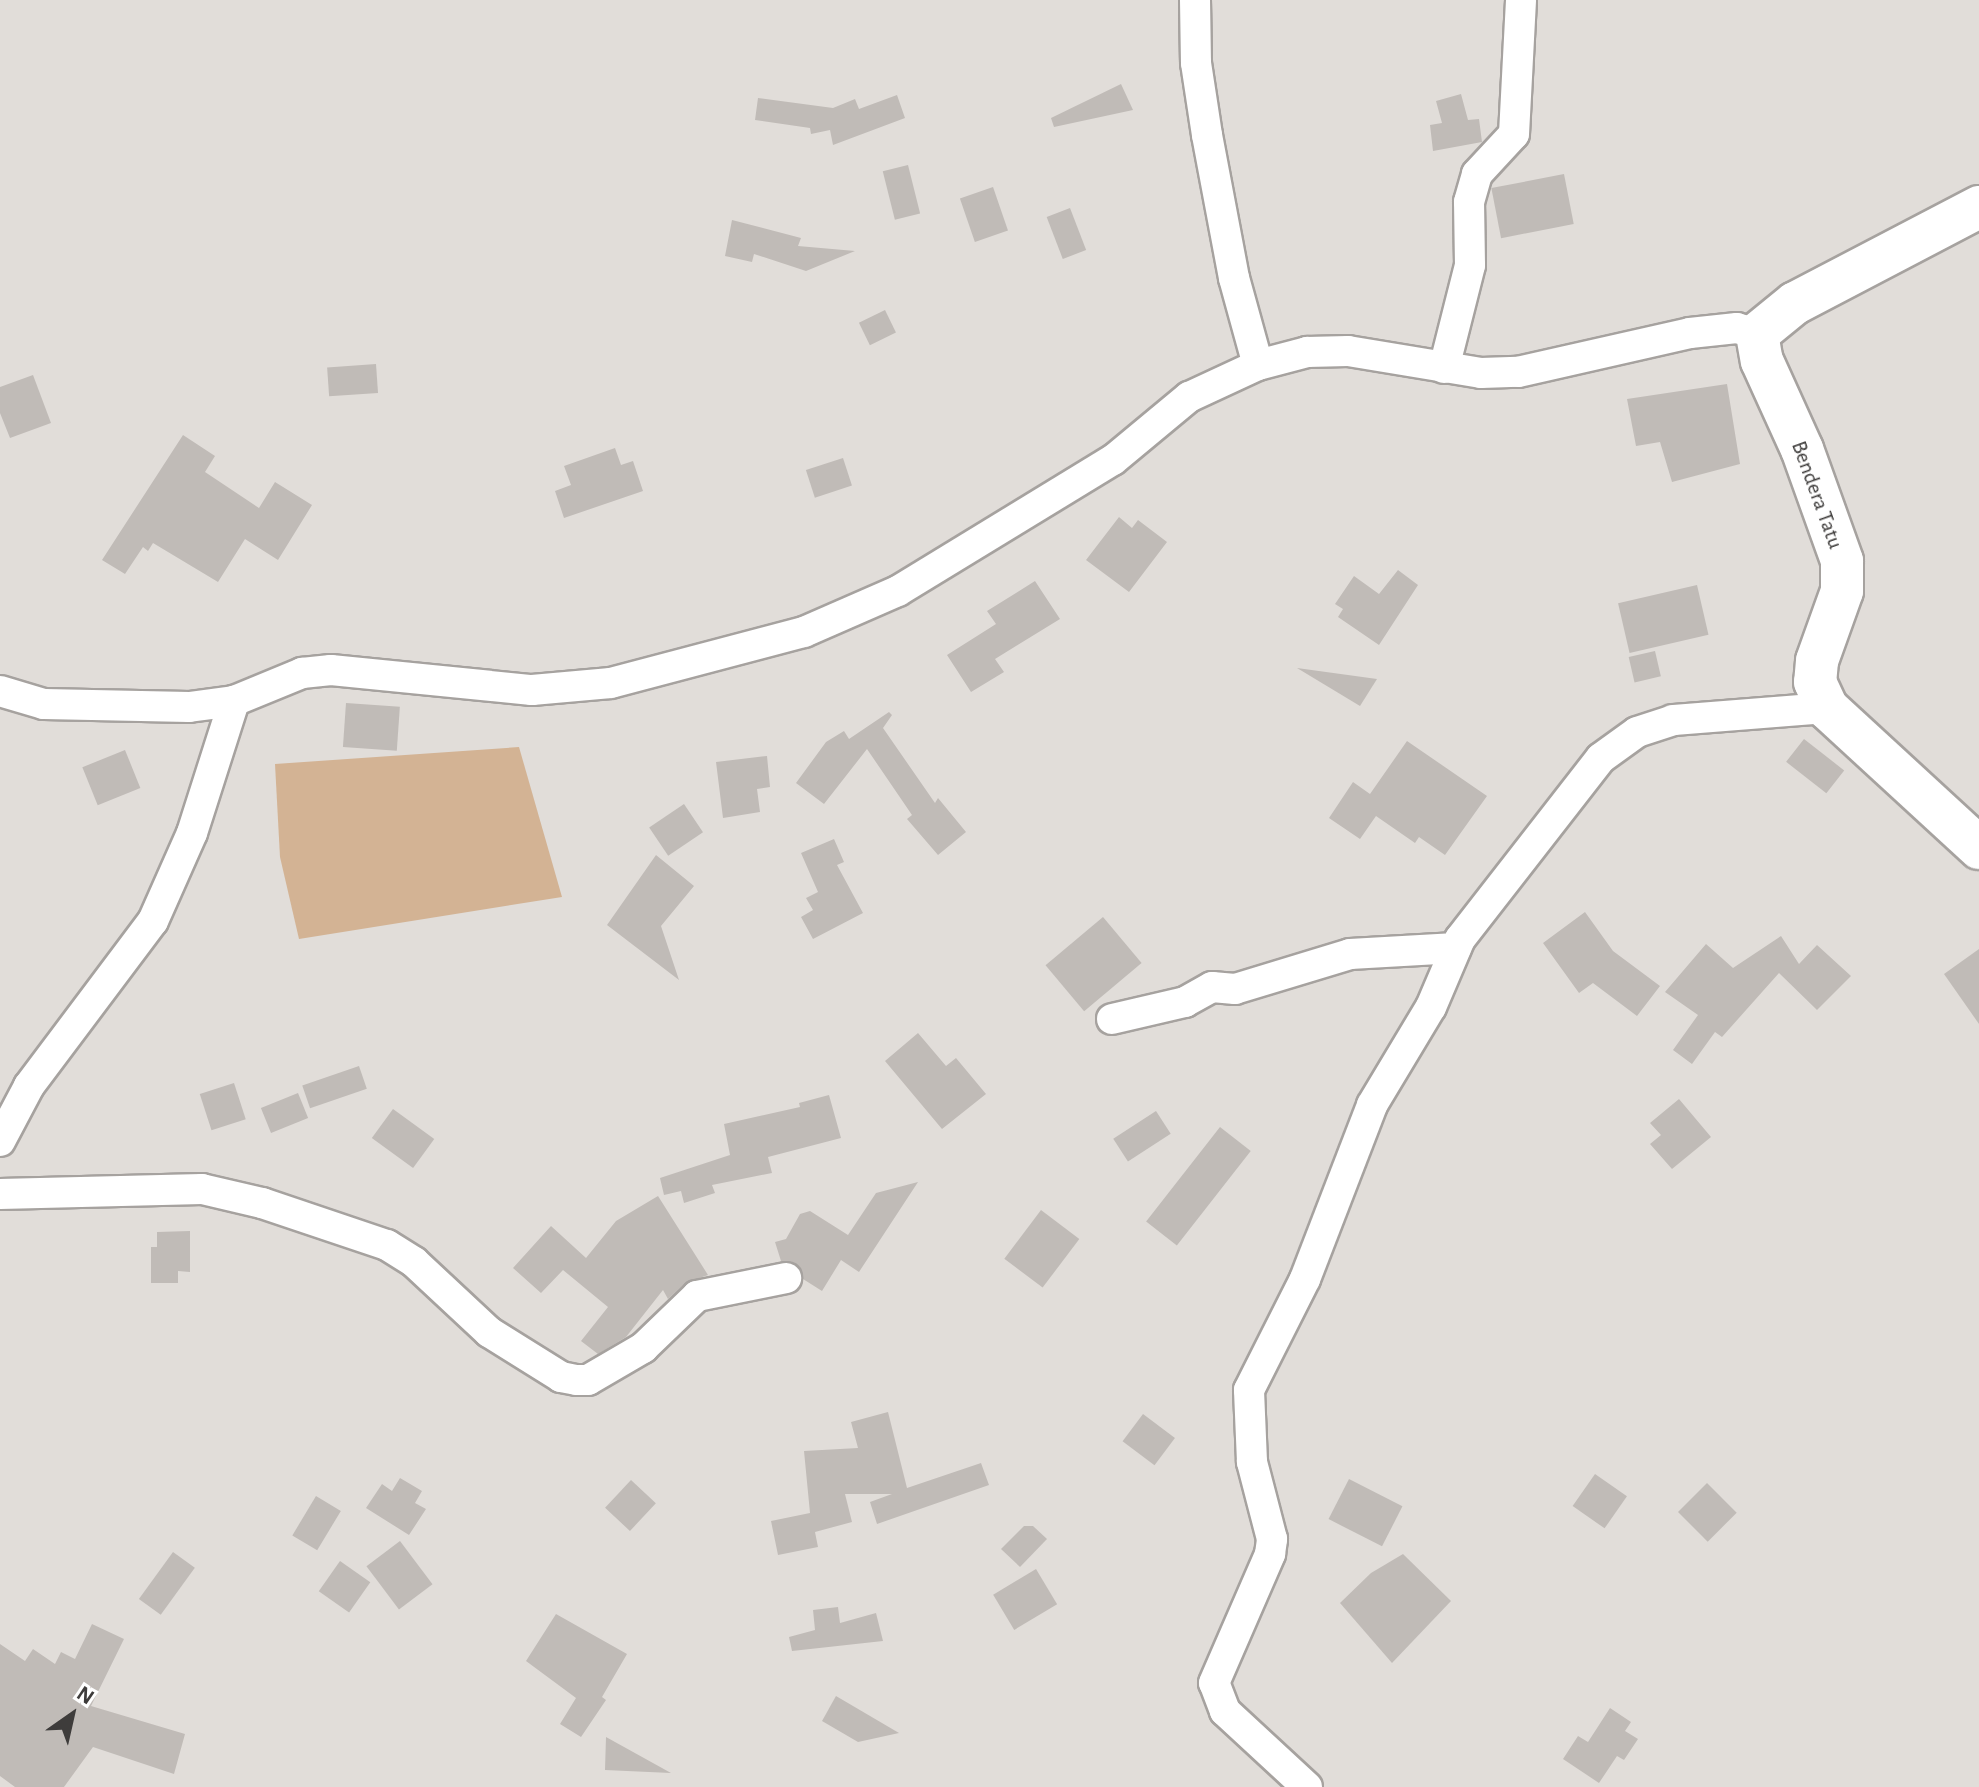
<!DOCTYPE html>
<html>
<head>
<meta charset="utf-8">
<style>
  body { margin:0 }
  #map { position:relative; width:1979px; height:1787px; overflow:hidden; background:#e1ddd9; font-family:"Alegreya Sans",sans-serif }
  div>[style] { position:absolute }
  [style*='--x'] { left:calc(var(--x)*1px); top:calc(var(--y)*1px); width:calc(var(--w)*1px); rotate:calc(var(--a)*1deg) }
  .green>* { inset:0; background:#d3b394 }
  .building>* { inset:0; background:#c0bbb7; transform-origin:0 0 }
  .roads { filter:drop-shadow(2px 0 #a6a29f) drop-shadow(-2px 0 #a6a29f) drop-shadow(0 2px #a6a29f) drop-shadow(0 -2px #a6a29f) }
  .street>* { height:30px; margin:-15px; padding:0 15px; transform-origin:15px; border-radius:15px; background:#fff }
  .secondary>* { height:42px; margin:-21px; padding:0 21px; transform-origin:21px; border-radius:21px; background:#fff }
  span { translate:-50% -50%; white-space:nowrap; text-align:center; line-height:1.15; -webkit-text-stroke:6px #fff; paint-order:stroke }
  .street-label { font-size:22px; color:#3e3c3b }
  .north { position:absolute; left:32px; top:1675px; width:80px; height:80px; -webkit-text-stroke:6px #fff; paint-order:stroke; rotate:34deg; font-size:22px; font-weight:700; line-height:32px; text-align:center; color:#3e3c3b }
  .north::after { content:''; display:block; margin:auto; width:28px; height:36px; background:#3e3c3b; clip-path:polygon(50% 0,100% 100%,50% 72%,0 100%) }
</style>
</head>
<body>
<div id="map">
  <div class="green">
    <i style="clip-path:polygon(519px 747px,562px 897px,299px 939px,280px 857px,275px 764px)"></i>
  </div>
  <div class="building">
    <i style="clip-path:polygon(1121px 84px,1133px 110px,1054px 127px,1051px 118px)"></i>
    <i style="clip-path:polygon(1461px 94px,1468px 120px,1479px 119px,1482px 142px,1433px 151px,1430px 125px,1442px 123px,1436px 101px)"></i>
    <i style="clip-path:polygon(897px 95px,905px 118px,833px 145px,830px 130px,811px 134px,810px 128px,755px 120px,758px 98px,833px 108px,855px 99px,859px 109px)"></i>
    <i style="left:908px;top:165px;width:50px;height:26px;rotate:76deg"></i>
    <i style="left:1564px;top:174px;width:51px;height:74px;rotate:79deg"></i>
    <i style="left:993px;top:187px;width:46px;height:35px;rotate:71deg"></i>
    <i style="left:1070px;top:208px;width:45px;height:25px;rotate:69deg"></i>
    <i style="clip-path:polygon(732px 220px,801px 238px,798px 246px,855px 251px,806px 271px,754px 254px,752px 262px,725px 256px)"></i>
    <i style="left:885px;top:310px;width:25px;height:29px;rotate:64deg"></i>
    <i style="left:376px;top:364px;width:29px;height:49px;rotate:86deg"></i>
    <i style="clip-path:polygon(33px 375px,51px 423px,10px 438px,0 413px,0 387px)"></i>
    <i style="clip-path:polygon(1727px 384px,1740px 464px,1672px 482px,1660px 442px,1636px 446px,1627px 399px)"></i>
    <i style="clip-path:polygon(183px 435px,215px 456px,205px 472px,259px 508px,275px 482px,312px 505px,278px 560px,245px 539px,218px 582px,153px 543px,148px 551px,143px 547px,125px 574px,102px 560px)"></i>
    <i style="clip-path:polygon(615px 448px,621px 465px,633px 461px,643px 491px,564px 518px,555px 491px,571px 485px,564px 466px)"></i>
    <i style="left:843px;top:458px;width:29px;height:39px;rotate:72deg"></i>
    <i style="clip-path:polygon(1119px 517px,1132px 528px,1138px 520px,1167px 542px,1129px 592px,1086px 560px)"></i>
    <i style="clip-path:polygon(1398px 570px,1418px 585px,1379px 645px,1338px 617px,1343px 609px,1335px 604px,1354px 576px,1379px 594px)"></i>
    <i style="clip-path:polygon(1035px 581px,1060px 619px,995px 659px,1004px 672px,971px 692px,947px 655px,996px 624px,987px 611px)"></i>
    <i style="left:1697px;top:585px;width:51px;height:81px;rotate:77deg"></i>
    <i style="left:1655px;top:651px;width:26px;height:27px;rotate:77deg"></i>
    <i style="clip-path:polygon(1297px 668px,1377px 679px,1360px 706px)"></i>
    <i style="left:346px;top:703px;width:54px;height:44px;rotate:4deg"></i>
    <i style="clip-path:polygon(889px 712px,892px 715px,883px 728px,935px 803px,938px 798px,966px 832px,938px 855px,907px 819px,912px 815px,867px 749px,824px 804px,796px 783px,826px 742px,844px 731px,849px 739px)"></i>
    <i style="left:1804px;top:739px;width:51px;height:29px;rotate:38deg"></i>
    <i style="clip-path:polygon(1407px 741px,1487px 796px,1445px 855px,1419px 837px,1415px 843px,1376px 816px,1360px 839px,1329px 818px,1353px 782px,1370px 794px)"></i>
    <i style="left:125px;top:750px;width:41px;height:46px;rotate:68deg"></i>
    <i style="clip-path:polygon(767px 756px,770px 787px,757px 789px,760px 812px,723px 818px,716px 762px)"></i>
    <i style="left:684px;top:804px;width:34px;height:42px;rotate:56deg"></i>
    <i style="clip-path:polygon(834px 839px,844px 862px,837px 865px,863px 913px,813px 939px,801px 917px,813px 910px,806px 898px,818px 892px,801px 853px)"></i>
    <i style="clip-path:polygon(656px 855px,694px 886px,661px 926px,679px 980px,607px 925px)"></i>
    <i style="clip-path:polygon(1585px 912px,1613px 951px,1660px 986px,1637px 1016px,1593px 983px,1579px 993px,1543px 943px)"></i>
    <i style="left:1103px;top:917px;width:60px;height:75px;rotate:50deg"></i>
    <i style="clip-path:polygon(1781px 936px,1799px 964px,1817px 945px,1851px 976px,1817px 1010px,1779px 973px,1722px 1037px,1715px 1032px,1692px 1064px,1673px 1050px,1698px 1015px,1665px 992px,1706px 944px,1733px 968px)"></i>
    <i style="clip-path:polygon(1979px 949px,1979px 1024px,1944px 974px)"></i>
    <i style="clip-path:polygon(918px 1033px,946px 1066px,956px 1058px,986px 1094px,942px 1129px,885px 1061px)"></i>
    <i style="left:359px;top:1066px;width:24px;height:60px;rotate:71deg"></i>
    <i style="left:234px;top:1083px;width:38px;height:36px;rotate:72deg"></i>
    <i style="left:298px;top:1093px;width:27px;height:40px;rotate:68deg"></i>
    <i style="clip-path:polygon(829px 1095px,841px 1138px,768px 1157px,772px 1173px,712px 1185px,715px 1193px,684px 1203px,681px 1191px,664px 1195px,660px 1178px,730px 1155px,724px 1124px,800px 1107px,799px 1103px)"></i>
    <i style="clip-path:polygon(1679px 1099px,1711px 1137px,1672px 1169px,1650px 1144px,1661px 1135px,1650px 1123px)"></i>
    <i style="left:393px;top:1109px;width:51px;height:36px;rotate:36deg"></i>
    <i style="left:1156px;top:1111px;width:27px;height:51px;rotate:57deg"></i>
    <i style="left:1220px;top:1127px;width:39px;height:120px;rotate:38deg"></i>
    <i style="clip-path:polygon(918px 1182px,859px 1272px,841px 1260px,822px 1291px,803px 1279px,799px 1266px,781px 1261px,775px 1242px,786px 1239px,800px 1214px,810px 1211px,848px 1235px,876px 1193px)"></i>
    <i style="clip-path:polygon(658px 1196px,708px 1275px,685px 1283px,668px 1299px,663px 1290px,626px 1337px,598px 1354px,581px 1341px,608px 1307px,563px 1270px,541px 1293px,513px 1268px,551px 1226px,586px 1258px,616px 1221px)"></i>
    <i style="left:1041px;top:1210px;width:48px;height:61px;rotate:37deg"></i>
    <i style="clip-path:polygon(190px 1231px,190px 1272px,178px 1271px,178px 1283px,151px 1283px,151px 1247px,157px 1247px,157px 1232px)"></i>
    <i style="clip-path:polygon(888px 1412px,907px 1488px,981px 1463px,989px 1485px,877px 1524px,870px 1502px,892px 1494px,845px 1494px,852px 1522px,815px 1532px,818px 1547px,778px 1555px,771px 1521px,810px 1513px,804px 1451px,858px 1448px,851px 1422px)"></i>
    <i style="left:1143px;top:1414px;width:40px;height:34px;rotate:37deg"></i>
    <i style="left:1595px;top:1474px;width:39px;height:39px;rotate:35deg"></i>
    <i style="clip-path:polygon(400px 1478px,422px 1491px,415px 1503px,426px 1509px,409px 1535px,366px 1508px,382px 1484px,392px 1491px)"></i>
    <i style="left:1349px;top:1479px;width:60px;height:45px;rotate:27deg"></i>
    <i style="left:631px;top:1480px;width:34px;height:38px;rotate:43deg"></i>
    <i style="left:1707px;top:1483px;width:42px;height:41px;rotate:45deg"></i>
    <i style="left:316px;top:1496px;width:29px;height:46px;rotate:31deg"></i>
    <i style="clip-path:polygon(1024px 1526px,1033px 1526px,1047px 1539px,1020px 1567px,1001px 1549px)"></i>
    <i style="left:400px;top:1541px;width:54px;height:42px;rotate:53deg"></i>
    <i style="left:173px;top:1552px;width:27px;height:58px;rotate:36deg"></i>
    <i style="clip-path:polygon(1403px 1554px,1451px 1601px,1392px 1663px,1340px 1603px,1371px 1573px)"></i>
    <i style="left:340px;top:1561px;width:37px;height:37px;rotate:35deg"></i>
    <i style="left:1036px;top:1569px;width:41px;height:50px;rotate:59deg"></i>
    <i style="clip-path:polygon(838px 1607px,840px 1623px,876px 1613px,883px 1641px,792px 1651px,789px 1637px,815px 1630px,813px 1610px)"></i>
    <i style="clip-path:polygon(556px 1614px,627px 1654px,602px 1697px,606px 1700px,581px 1737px,560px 1724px,576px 1698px,526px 1661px)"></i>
    <i style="clip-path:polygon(92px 1624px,124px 1639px,91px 1706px,185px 1734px,174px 1774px,93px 1747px,64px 1787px,15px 1787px,0 1776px,0 1644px,25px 1661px,33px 1649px,55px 1664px,61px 1652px,75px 1659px)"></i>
    <i style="clip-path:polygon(836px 1696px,899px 1733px,858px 1742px,822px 1721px)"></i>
    <i style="clip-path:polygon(1610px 1708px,1631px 1722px,1625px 1731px,1638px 1739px,1624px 1760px,1617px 1756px,1599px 1783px,1563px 1759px,1578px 1736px,1588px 1742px)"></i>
    <i style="clip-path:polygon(606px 1737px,671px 1773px,605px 1770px)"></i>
  </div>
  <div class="roads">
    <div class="street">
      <i style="--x:1195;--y:0;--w:63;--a:89.1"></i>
      <i style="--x:1196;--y:63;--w:73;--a:81.3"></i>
      <i style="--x:1207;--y:135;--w:146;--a:79.3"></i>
      <i style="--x:1234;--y:278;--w:90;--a:74.6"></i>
      <i style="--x:1444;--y:368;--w:106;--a:-75.8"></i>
      <i style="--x:1470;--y:265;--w:63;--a:-90.9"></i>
      <i style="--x:1469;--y:202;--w:29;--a:-74"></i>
      <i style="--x:1477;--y:174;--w:54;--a:-47.2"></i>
      <i style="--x:1514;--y:134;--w:134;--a:-87"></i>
      <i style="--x:0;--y:691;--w:46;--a:16.5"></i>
      <i style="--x:44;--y:704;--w:145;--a:1.2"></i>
      <i style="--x:189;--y:707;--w:45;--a:-7.6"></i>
      <i style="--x:234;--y:701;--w:74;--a:-22.4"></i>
      <i style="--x:302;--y:673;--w:29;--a:-6"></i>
      <i style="--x:331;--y:670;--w:202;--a:5.7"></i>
      <i style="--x:532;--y:690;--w:79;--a:-5.1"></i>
      <i style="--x:611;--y:683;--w:200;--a:-14.8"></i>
      <i style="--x:804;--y:632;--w:103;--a:-23.6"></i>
      <i style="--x:898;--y:591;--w:252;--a:-31.4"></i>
      <i style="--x:1113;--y:460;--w:99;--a:-39.7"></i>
      <i style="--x:1189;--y:397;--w:76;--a:-24.9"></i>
      <i style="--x:1258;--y:365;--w:51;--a:-14.9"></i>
      <i style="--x:1307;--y:352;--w:41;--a:-1.4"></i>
      <i style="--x:1348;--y:351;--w:135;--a:9.4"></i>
      <i style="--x:1481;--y:373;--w:37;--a:-2"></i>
      <i style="--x:1518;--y:372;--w:176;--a:-12.8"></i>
      <i style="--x:1690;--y:333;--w:47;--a:-6.1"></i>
      <i style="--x:1737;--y:328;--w:21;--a:17"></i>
      <i style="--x:1112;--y:1019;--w:75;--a:-13.1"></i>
      <i style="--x:1185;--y:1002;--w:31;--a:-29"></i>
      <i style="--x:1212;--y:987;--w:23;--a:5"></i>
      <i style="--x:1235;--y:989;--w:120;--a:-16.9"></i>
      <i style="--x:1350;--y:954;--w:106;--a:-3.2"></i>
      <i style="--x:0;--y:1141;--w:62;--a:-62.2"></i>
      <i style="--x:29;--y:1086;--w:206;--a:-53.1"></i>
      <i style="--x:153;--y:921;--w:96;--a:-66.1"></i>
      <i style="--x:192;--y:833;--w:139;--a:-72.3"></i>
      <i style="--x:0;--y:1194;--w:202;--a:-1.4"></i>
      <i style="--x:202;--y:1189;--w:62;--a:13.1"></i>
      <i style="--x:262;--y:1203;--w:132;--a:18.6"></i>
      <i style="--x:387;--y:1245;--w:32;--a:32"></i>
      <i style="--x:414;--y:1262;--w:103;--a:43"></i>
      <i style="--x:489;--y:1332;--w:85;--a:32"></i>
      <i style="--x:561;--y:1377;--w:15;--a:11"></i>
      <i style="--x:576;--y:1380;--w:12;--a:0"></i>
      <i style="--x:588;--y:1380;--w:64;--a:-30.2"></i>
      <i style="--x:643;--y:1348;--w:75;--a:-43.9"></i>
      <i style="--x:697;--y:1296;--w:91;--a:-11.4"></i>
      <i style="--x:1307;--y:1787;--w:112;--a:-137.2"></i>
      <i style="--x:1225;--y:1711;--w:30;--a:-111"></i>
      <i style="--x:1214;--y:1683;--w:141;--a:-66.5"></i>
      <i style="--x:1270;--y:1554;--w:15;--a:-82"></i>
      <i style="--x:1272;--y:1539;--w:80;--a:-104.6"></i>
      <i style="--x:1252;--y:1462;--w:72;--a:-92.4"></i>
      <i style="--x:1249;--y:1390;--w:124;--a:-63.2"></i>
      <i style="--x:1305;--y:1279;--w:186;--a:-68.9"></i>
      <i style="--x:1372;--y:1105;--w:114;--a:-59"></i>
      <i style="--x:1431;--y:1007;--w:74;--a:-66.9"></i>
      <i style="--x:1460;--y:939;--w:229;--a:-52.1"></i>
      <i style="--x:1601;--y:758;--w:44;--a:-35.8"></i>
      <i style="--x:1637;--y:732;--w:38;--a:-18"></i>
      <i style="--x:1673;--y:720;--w:154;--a:-4.5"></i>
    </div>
    <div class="secondary">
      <i style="--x:1979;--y:207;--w:208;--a:152.4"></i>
      <i style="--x:1795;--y:303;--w:49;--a:140.8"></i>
      <i style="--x:1757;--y:334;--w:27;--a:80"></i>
      <i style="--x:1762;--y:361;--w:97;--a:65.6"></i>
      <i style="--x:1802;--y:449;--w:119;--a:70.3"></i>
      <i style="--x:1842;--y:561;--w:30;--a:90"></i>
      <i style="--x:1842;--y:591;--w:74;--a:109.7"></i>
      <i style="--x:1817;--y:661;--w:21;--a:95"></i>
      <i style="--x:1815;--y:682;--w:29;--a:65"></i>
      <i style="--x:1827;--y:708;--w:207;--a:42.6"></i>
    </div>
  </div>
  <div class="street-label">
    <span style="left:1817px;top:495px;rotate:70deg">Bendera Tatu</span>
  </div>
  <div class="north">N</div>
</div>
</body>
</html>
